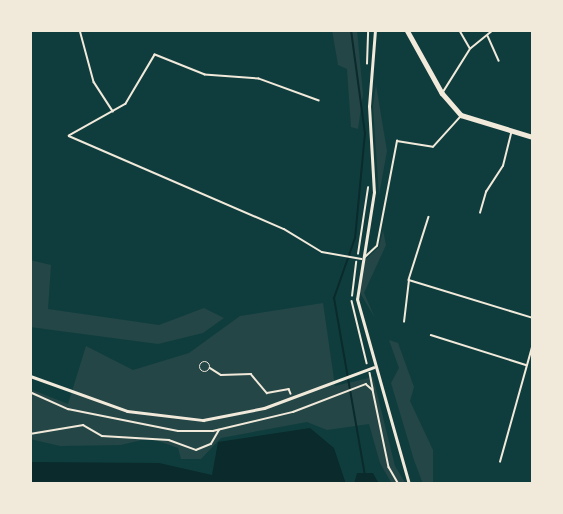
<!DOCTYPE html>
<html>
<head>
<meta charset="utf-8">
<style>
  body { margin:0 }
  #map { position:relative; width:563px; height:514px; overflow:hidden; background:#0f3d3e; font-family:"Fira Sans",sans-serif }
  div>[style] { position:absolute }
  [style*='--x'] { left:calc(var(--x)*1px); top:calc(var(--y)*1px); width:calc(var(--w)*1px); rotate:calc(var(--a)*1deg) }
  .green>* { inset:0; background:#244646 }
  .water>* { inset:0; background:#0a2a2b }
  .stream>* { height:2px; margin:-1px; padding:0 1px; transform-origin:1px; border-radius:1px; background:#0a2a2b }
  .path>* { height:1.5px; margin:-0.75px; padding:0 0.75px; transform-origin:0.75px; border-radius:0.75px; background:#f1e9da }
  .path>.ring { margin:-0.75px; padding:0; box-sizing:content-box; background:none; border:1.5px solid #f1e9da; border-radius:50% }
  .service>* { height:1.5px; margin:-0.75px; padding:0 0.75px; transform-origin:0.75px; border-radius:0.75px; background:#f1e9da }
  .minor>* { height:3px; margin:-1.5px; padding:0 1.5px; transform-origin:1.5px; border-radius:1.5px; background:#f1e9da }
  .tertiary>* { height:4.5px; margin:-2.25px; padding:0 2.25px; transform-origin:2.25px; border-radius:2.25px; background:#f1e9da }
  span { translate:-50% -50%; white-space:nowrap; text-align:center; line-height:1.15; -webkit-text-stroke:5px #f1e9da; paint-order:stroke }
  .frame { position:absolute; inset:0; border:32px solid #f1e9da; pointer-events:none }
</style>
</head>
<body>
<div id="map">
  <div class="green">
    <i style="clip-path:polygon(332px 30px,357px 30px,363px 94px,358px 129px,351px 127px,347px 69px,338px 65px)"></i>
    <i style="clip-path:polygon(376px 85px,387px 151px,379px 195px,373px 106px)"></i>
    <i style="clip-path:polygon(383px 230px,386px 245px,364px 293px,375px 318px,359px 291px,364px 261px,379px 247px)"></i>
    <i style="clip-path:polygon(30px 260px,51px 265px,48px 309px,159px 325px,204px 308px,224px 318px,203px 333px,158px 344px,30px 327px)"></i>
    <i style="clip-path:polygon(323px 303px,335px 386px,373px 377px,395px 466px,406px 484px,392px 484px,380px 463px,369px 424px,327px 430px,307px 422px,221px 438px,201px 459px,181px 459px,178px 448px,150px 438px,121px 445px,60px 446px,30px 439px,30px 389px,68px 404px,86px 346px,133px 370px,189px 353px,240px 316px)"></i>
    <i style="clip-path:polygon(389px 340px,398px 343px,414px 387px,410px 401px,433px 450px,433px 484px,423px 484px,414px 460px,391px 383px,399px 368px)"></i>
  </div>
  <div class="water">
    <i style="clip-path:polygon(310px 428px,334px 448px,346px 484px,30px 484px,30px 462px,159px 463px,212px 475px,218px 442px)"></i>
    <i style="clip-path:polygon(357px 473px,373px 473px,379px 484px,354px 484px)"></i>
  </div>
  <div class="stream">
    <i style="--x:351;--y:30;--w:104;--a:82.3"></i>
    <i style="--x:365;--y:133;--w:105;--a:95.4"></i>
    <i style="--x:355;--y:238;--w:64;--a:109.3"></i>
    <i style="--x:334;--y:298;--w:180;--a:80.1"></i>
  </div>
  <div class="path">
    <i style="--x:367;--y:64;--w:34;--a:-88"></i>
    <i style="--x:358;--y:254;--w:67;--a:-81.4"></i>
    <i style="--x:352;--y:296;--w:34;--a:-83"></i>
    <i style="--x:352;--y:301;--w:64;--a:76.4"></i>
    <i class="ring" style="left:199.5px;top:361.5px;width:9.5px;height:9.5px"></i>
    <i style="--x:210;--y:368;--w:13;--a:32"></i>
    <i style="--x:221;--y:375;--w:30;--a:-2"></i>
    <i style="--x:251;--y:374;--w:25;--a:50"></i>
    <i style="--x:267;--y:393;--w:22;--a:-10"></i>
    <i style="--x:289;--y:389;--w:5;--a:68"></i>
    <i style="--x:370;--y:373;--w:16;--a:79"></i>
    <i style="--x:30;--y:392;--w:42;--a:24.1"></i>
    <i style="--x:68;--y:409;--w:112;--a:11.3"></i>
    <i style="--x:178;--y:431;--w:35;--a:0"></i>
    <i style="--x:213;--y:431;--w:82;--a:-13.4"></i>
    <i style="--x:293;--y:412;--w:78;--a:-21"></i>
    <i style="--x:366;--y:384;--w:9;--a:41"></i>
    <i style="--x:373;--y:390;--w:79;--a:78.3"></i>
    <i style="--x:389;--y:467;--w:20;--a:60"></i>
    <i style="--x:30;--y:434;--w:54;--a:-9.6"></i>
    <i style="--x:83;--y:425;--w:22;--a:30"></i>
    <i style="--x:102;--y:436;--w:67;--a:3.4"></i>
    <i style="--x:169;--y:440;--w:29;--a:20"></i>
    <i style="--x:196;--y:450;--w:16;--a:-22"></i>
    <i style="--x:211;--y:444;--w:16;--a:-60"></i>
  </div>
  <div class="service">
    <i style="--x:80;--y:30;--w:54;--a:74.9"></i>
    <i style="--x:94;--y:82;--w:35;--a:57"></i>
    <i style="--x:488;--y:36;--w:27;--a:66"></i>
    <i style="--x:471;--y:48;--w:28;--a:-39"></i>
    <i style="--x:443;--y:92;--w:51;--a:-57.9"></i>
    <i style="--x:470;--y:49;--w:22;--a:-120"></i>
    <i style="--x:319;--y:101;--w:64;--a:-159.9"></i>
    <i style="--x:259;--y:79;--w:54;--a:-175.8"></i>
    <i style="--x:205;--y:75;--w:54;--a:-158.2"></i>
    <i style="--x:155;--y:55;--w:57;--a:120.6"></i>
    <i style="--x:126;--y:104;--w:65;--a:150.7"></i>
    <i style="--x:69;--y:136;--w:234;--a:23.4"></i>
    <i style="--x:284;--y:229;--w:44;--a:31.2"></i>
    <i style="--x:322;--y:252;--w:40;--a:10"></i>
    <i style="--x:480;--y:213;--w:22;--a:-74"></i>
    <i style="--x:486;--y:192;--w:31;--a:-57"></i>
    <i style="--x:503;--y:166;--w:33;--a:-76"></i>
    <i style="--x:429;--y:217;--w:66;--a:107.6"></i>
    <i style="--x:409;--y:280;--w:130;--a:17"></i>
    <i style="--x:365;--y:257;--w:16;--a:-43"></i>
    <i style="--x:377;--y:246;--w:107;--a:-79.2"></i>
    <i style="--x:397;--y:141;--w:36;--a:9"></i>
    <i style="--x:433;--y:147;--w:42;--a:-47.9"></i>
    <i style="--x:404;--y:322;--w:42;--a:-83.2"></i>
    <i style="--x:431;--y:335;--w:100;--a:17.5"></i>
    <i style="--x:500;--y:462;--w:123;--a:-74.4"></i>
  </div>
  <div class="minor">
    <i style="--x:375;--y:30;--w:76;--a:94.5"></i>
    <i style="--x:369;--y:106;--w:86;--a:86.7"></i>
    <i style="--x:374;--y:192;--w:108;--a:99"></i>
    <i style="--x:357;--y:299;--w:192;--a:74.3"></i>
    <i style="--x:30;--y:376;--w:103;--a:19.8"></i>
    <i style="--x:127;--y:411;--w:77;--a:6.8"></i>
    <i style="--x:203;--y:420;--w:62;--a:-11.1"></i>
    <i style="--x:264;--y:408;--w:117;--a:-20.4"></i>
  </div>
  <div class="tertiary">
    <i style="--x:407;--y:30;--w:72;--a:60.9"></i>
    <i style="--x:442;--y:93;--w:29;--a:49"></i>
    <i style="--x:461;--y:115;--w:75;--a:17"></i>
  </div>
  <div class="frame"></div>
</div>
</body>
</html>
